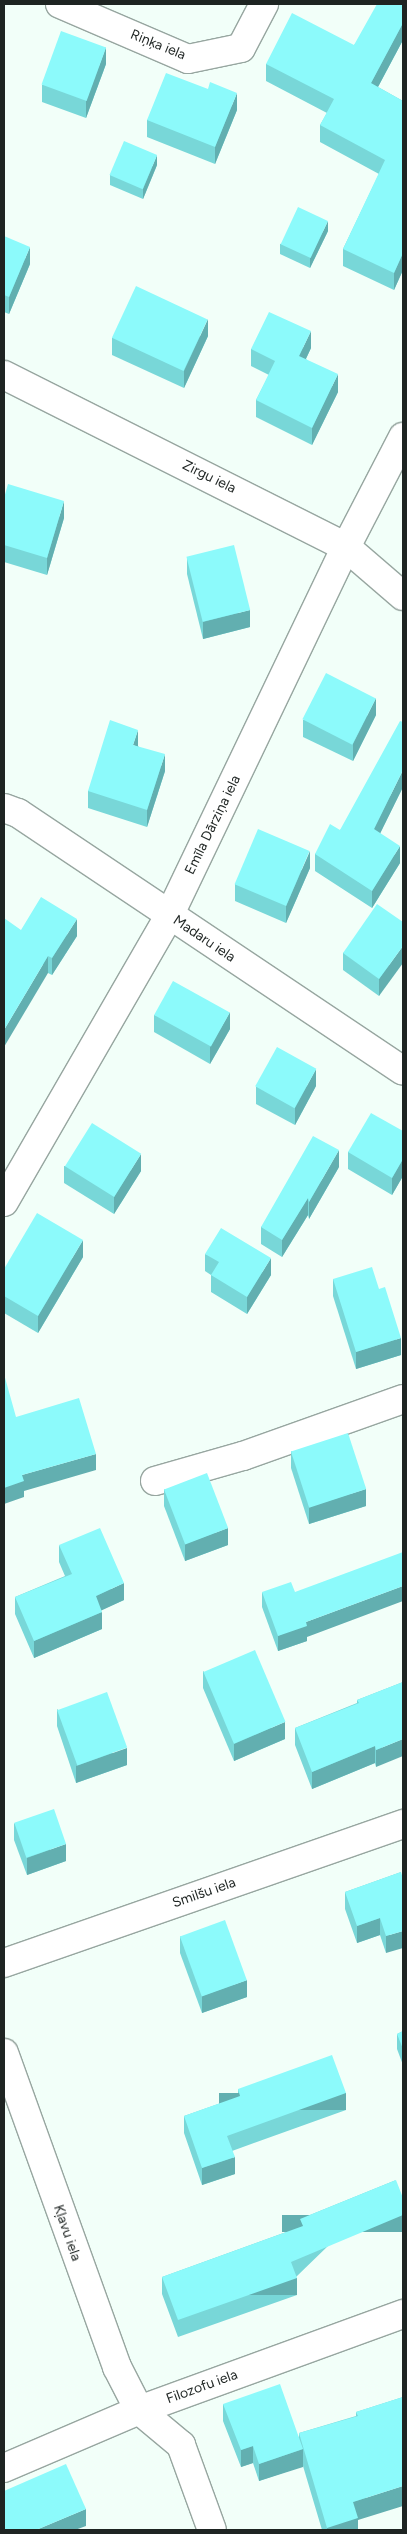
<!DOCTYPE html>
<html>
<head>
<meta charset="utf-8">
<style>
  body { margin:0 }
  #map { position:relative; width:407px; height:2534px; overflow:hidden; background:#f2fff9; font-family:Figtree,sans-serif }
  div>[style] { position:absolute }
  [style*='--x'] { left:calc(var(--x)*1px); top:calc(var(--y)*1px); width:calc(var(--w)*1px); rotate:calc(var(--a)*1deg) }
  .roads { filter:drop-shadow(1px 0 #97a6a0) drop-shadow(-1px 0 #97a6a0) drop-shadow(0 1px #97a6a0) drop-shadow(0 -1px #97a6a0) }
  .minor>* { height:28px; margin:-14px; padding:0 14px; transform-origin:14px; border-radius:14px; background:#fff }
  .wall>* { inset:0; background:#78d7d8 }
  .shaded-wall>* { inset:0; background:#62afb0; transform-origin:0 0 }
  .building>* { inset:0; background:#8cfafb; transform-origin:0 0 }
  span { translate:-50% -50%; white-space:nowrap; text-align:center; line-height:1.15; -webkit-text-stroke:4.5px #fff; paint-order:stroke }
  .street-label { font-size:14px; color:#1e2422 }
  .frame { position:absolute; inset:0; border:5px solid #1e2422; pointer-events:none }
</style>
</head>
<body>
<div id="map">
  <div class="roads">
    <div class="minor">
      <i style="--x:60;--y:4;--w:139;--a:23.3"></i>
      <i style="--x:188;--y:59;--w:54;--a:-11.7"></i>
      <i style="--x:241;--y:48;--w:50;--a:-62.4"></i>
      <i style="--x:4;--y:375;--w:383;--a:26.7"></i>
      <i style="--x:346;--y:547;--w:75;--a:40.7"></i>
      <i style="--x:4;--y:808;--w:15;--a:20"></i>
      <i style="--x:18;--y:813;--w:463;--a:33.8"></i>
      <i style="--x:4;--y:1202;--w:330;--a:-60"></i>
      <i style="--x:169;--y:916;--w:409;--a:-64.4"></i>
      <i style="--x:346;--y:547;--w:124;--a:-62.6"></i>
      <i style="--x:155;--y:1481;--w:91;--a:-15.9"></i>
      <i style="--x:243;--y:1456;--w:170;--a:-19.6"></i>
      <i style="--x:4;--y:1963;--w:423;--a:-19.2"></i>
      <i style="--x:4;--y:2053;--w:334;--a:70.2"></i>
      <i style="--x:117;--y:2367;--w:48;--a:62.9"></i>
      <i style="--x:139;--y:2410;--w:55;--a:39.8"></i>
      <i style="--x:181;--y:2445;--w:90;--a:70"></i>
      <i style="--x:4;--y:2468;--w:147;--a:-23.2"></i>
      <i style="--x:139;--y:2410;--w:281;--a:-20"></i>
    </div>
  </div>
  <div class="wall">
    <i style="clip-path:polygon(403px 4px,403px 40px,378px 87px,403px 101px,403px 270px,394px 290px,343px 266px,343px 249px,379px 174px,320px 142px,320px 125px,327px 113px,266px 81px,266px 64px,354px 45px)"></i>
    <i style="clip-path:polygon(106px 64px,86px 118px,42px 102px,42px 85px)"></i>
    <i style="clip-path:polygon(208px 89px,237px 110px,215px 164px,147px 137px,147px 120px)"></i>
    <i style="clip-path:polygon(157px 165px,143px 199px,110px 185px,110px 175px)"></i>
    <i style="clip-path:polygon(328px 231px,310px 268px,280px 254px,280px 244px)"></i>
    <i style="clip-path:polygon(4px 236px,30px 264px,9px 314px,4px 312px)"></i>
    <i style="clip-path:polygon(208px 336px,184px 388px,112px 355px,112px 338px)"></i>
    <i style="clip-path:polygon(311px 348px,306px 359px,338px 392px,312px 445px,256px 417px,256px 400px,269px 375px,251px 366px,251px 349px)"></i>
    <i style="clip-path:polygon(4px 498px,64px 518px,47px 575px,4px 562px)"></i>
    <i style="clip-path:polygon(187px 557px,250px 627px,203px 639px,187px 574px)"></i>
    <i style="clip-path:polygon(376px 715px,353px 761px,303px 737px,303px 720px)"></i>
    <i style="clip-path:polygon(138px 746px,165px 771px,147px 827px,88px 808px,88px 791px)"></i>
    <i style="clip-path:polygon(403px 787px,380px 833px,400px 863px,372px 908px,315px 871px,315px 854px,340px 830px)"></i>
    <i style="clip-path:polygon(310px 868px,286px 923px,235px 901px,235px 884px)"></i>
    <i style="clip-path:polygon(403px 922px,379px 996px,343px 970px,343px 953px)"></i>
    <i style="clip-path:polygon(21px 930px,77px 936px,52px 975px,48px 973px)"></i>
    <i style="clip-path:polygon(154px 1015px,230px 1029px,210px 1064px,154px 1032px)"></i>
    <i style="clip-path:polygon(316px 1086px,295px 1125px,256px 1104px,256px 1087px)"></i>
    <i style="clip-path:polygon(403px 1131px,403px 1176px,392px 1195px,348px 1169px,348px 1152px)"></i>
    <i style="clip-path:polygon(64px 1166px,141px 1171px,114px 1214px,64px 1183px)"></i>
    <i style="clip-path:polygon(339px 1167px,309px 1219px,308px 1215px,282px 1257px,261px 1244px,261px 1227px)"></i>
    <i style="clip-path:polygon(205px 1254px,271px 1275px,247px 1314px,211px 1292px,211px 1275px,205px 1271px)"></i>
    <i style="clip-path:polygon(83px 1257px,38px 1333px,4px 1313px,4px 1269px)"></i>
    <i style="clip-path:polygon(333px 1279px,379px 1289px,401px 1355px,356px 1369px,333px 1296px)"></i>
    <i style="clip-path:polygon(291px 1451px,366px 1506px,309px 1524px,291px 1468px)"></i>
    <i style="clip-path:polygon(164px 1489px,228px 1545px,185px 1561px,164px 1506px)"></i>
    <i style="clip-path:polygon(59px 1545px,124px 1600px,101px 1610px,102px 1629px,34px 1658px,15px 1614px,15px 1597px,65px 1576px,59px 1562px)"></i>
    <i style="clip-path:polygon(262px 1592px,307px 1637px,307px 1641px,278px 1651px,262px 1607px)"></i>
    <i style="clip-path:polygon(203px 1671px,285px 1739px,234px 1761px,203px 1688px)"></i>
    <i style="clip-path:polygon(403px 1682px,376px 1767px,375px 1763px,312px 1789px,295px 1745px,295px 1728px,357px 1703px,357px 1700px)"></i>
    <i style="clip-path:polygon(57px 1709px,127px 1765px,76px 1783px,57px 1726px)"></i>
    <i style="clip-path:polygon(14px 1823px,66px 1861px,27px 1875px,14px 1840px)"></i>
    <i style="clip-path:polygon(401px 1872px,386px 1953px,380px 1935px,357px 1943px,345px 1909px,345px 1892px)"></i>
    <i style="clip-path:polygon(180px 1936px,247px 1997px,202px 2013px,180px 1953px)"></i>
    <i style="clip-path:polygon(403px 2031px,403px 2065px,397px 2049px,397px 2034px)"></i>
    <i style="clip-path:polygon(238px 2089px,346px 2110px,232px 2151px,235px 2174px,202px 2185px,184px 2133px,184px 2116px,238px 2097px)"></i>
    <i style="clip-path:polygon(396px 2180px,296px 2277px,297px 2295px,178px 2337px,162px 2294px,162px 2277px,300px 2227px,300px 2219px)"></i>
    <i style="clip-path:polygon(403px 2397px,358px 2520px,358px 2530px,322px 2530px,303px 2466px,259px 2481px,253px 2463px,241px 2467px,223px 2421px,223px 2404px,299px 2437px,299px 2433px,356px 2416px,356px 2412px)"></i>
  </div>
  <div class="shaded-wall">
    <i style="clip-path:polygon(403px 23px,403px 40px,371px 100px,371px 83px)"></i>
    <i style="clip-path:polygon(106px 47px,106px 64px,86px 118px,86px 101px)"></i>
    <i style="clip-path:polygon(237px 93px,237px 110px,215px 164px,215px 147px)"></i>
    <i style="clip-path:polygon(157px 155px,157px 165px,143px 199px,143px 189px)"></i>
    <i style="clip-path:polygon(328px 221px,328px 231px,310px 268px,310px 258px)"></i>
    <i style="clip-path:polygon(30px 247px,30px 264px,9px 314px,9px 297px)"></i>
    <i style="clip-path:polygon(403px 253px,403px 270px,394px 290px,394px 273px)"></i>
    <i style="clip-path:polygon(208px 319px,208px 336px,184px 388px,184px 371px)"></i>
    <i style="clip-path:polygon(311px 331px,311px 348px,299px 373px,299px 356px)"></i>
    <i style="clip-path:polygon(338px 374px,338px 392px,312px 445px,312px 428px)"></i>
    <i style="clip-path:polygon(64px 501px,64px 518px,47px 575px,47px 558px)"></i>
    <i style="clip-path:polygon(250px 610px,250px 627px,203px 639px,203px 622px)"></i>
    <i style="clip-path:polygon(376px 698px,376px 715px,353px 761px,353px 744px)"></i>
    <i style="clip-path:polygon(138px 730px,138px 747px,133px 745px)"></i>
    <i style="clip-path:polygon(165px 754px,165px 771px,147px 827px,147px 810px)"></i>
    <i style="clip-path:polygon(403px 770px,403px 787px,374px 846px,374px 829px)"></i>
    <i style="clip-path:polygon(400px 846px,400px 863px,372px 908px,372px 891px)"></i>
    <i style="clip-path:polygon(310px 851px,310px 868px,286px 923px,286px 906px)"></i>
    <i style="clip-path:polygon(77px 919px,77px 936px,52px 975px,52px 958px)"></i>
    <i style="clip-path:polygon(403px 946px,403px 963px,379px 996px,379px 979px)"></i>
    <i style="clip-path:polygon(48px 956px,48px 973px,4px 1047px,4px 1030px)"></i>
    <i style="clip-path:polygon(230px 1012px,230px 1029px,210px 1064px,210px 1047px)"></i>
    <i style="clip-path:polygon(316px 1069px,316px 1086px,295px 1125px,295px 1108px)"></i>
    <i style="clip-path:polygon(339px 1150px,339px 1167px,309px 1219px,309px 1202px)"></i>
    <i style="clip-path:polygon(141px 1154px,141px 1171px,114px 1214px,114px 1197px)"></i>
    <i style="clip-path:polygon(403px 1159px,403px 1176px,392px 1195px,392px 1178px)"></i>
    <i style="clip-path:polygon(308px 1198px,308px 1215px,282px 1257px,282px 1240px)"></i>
    <i style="clip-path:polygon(83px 1240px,83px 1257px,38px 1333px,38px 1316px)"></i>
    <i style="clip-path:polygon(271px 1258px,271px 1275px,247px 1314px,247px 1297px)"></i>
    <i style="clip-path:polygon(401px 1338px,401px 1355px,356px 1369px,356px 1352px)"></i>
    <i style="clip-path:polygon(96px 1454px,96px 1470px,24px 1491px,24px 1497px,4px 1504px,4px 1488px,22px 1475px)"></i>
    <i style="clip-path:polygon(366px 1489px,366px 1506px,309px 1524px,309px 1507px)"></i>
    <i style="clip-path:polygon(228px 1528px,228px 1545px,185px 1561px,185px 1544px)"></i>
    <i style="clip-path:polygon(124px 1583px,124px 1600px,96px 1613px,96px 1596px)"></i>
    <i style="clip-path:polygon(403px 1586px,403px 1601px,307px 1637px,307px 1641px,278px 1651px,278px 1636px,306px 1622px)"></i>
    <i style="clip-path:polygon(102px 1612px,102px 1629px,34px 1658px,34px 1641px)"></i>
    <i style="clip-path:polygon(285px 1722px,285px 1739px,234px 1761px,234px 1744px)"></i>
    <i style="clip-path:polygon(403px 1739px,403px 1756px,376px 1767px,376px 1750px)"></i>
    <i style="clip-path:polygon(375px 1746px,375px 1763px,312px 1789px,312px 1772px)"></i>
    <i style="clip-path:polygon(127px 1748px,127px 1765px,76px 1783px,76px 1766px)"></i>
    <i style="clip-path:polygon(66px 1844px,66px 1861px,27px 1875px,27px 1858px)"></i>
    <i style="clip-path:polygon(380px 1918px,380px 1935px,357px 1943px,357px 1926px)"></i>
    <i style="clip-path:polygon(403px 1931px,403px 1948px,386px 1953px,386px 1936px)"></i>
    <i style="clip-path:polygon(247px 1980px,247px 1997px,202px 2013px,202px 1996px)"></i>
    <i style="left:346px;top:2093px;width:17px;height:127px;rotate:90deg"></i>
    <i style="clip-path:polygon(235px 2157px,235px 2174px,202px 2185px,202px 2168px)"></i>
    <i style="left:403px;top:2215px;width:17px;height:121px;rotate:90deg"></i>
    <i style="left:297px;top:2278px;width:17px;height:126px;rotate:90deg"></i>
    <i style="clip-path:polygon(253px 2446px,253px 2463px,241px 2467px,241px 2450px)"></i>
    <i style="clip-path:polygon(303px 2449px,303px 2467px,259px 2481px,259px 2464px)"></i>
    <i style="clip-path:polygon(403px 2486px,403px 2506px,358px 2520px,358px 2530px,327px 2530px,327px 2528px,353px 2502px)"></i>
    <i style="clip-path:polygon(86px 2509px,86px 2526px,75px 2530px,36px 2530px)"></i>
  </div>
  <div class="building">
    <i style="clip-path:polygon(377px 4px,403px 4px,403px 23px,371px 83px,403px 101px,403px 253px,394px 273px,343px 249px,385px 160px,320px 125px,334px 99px,266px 64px,292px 13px,354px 45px)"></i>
    <i style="left:61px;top:31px;width:48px;height:57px;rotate:20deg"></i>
    <i style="clip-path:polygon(166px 73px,208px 89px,210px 82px,237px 93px,215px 147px,147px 120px)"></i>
    <i style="left:124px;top:141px;width:36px;height:37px;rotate:23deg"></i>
    <i style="left:298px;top:207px;width:33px;height:41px;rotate:25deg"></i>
    <i style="clip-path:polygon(4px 236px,30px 247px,9px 297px,4px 295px)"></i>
    <i style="left:136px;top:286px;width:79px;height:57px;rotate:25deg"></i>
    <i style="clip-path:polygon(269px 312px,311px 331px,299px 356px,338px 374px,312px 428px,256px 400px,275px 361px,251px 349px)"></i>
    <i style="clip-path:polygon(8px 484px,64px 501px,47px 558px,4px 545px,4px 498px)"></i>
    <i style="left:234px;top:545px;width:67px;height:49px;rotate:76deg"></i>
    <i style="left:326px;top:673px;width:56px;height:52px;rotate:27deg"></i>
    <i style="clip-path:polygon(110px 720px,138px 730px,133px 745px,165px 754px,147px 810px,88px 791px)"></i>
    <i style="clip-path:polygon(400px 721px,403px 722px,403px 770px,374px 829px,400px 846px,372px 891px,315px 854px,330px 824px,340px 830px)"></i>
    <i style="left:258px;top:829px;width:56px;height:60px;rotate:23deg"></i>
    <i style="clip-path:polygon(41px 897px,77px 919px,52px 958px,48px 956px,4px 1030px,4px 918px,21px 930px)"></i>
    <i style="clip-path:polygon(377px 904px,403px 922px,403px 946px,379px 979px,343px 953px)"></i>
    <i style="left:173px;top:981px;width:65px;height:39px;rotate:29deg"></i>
    <i style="left:277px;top:1047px;width:45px;height:45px;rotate:29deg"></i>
    <i style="clip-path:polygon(371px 1113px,403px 1131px,403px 1159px,392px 1178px,348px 1152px)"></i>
    <i style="left:92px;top:1123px;width:58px;height:51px;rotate:32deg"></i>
    <i style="clip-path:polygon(313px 1136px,339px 1150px,309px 1202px,308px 1198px,282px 1240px,261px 1227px)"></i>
    <i style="clip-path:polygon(37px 1213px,83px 1240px,38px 1316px,4px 1296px,4px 1269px)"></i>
    <i style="clip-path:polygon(221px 1228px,271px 1258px,247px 1297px,211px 1275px,219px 1262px,205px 1254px)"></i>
    <i style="clip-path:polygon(372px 1267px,379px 1289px,385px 1287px,401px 1338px,356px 1352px,333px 1279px)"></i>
    <i style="clip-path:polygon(4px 1374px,16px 1417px,79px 1398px,96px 1454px,22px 1475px,24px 1481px,4px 1488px)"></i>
    <i style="left:348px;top:1433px;width:59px;height:60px;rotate:72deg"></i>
    <i style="left:207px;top:1473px;width:59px;height:46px;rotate:69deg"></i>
    <i style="clip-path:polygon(100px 1528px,124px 1583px,96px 1596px,102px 1612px,34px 1641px,15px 1597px,72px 1574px,59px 1545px)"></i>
    <i style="clip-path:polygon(403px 1552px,403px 1586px,306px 1622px,307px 1626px,278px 1636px,262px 1592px,291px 1582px,295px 1592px)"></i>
    <i style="left:255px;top:1650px;width:78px;height:56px;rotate:67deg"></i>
    <i style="clip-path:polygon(403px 1682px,403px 1739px,376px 1750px,375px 1746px,312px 1772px,295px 1728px,359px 1703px,357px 1700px)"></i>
    <i style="left:107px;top:1692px;width:59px;height:53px;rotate:70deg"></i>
    <i style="left:54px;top:1809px;width:37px;height:42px;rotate:71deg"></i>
    <i style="clip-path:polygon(401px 1872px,403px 1879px,403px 1931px,386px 1936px,380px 1918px,357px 1926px,345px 1892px)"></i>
    <i style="left:225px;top:1920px;width:64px;height:48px;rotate:70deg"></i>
    <i style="clip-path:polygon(403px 2031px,403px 2049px,397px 2034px)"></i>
    <i style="clip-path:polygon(332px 2055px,346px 2093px,227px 2136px,235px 2157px,202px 2168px,184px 2116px,240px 2096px,238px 2089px)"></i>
    <i style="clip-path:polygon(396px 2180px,403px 2198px,403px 2215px,291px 2262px,297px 2278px,178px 2320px,162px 2277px,303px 2226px,300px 2219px)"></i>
    <i style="clip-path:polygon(280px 2384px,303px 2449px,259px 2464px,253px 2446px,241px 2450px,223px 2404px)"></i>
    <i style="clip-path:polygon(403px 2397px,403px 2486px,353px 2502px,358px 2518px,327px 2528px,299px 2433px,358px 2416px,356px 2412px)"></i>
    <i style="clip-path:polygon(66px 2464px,86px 2509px,36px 2530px,4px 2530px,4px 2491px)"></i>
  </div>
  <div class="street-label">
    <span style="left:158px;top:45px;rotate:22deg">Riņķa iela</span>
    <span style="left:209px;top:477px;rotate:26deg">Zirgu iela</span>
    <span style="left:213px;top:825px;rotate:-64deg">Emīla Dārziņa iela</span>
    <span style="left:204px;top:939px;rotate:34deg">Madaru iela</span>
    <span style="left:204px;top:1893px;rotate:-19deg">Smilšu iela</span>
    <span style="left:67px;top:2233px;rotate:71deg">Kļavu iela</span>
    <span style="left:202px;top:2387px;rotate:-20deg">Filozofu iela</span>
  </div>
  <div class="frame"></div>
</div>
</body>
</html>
